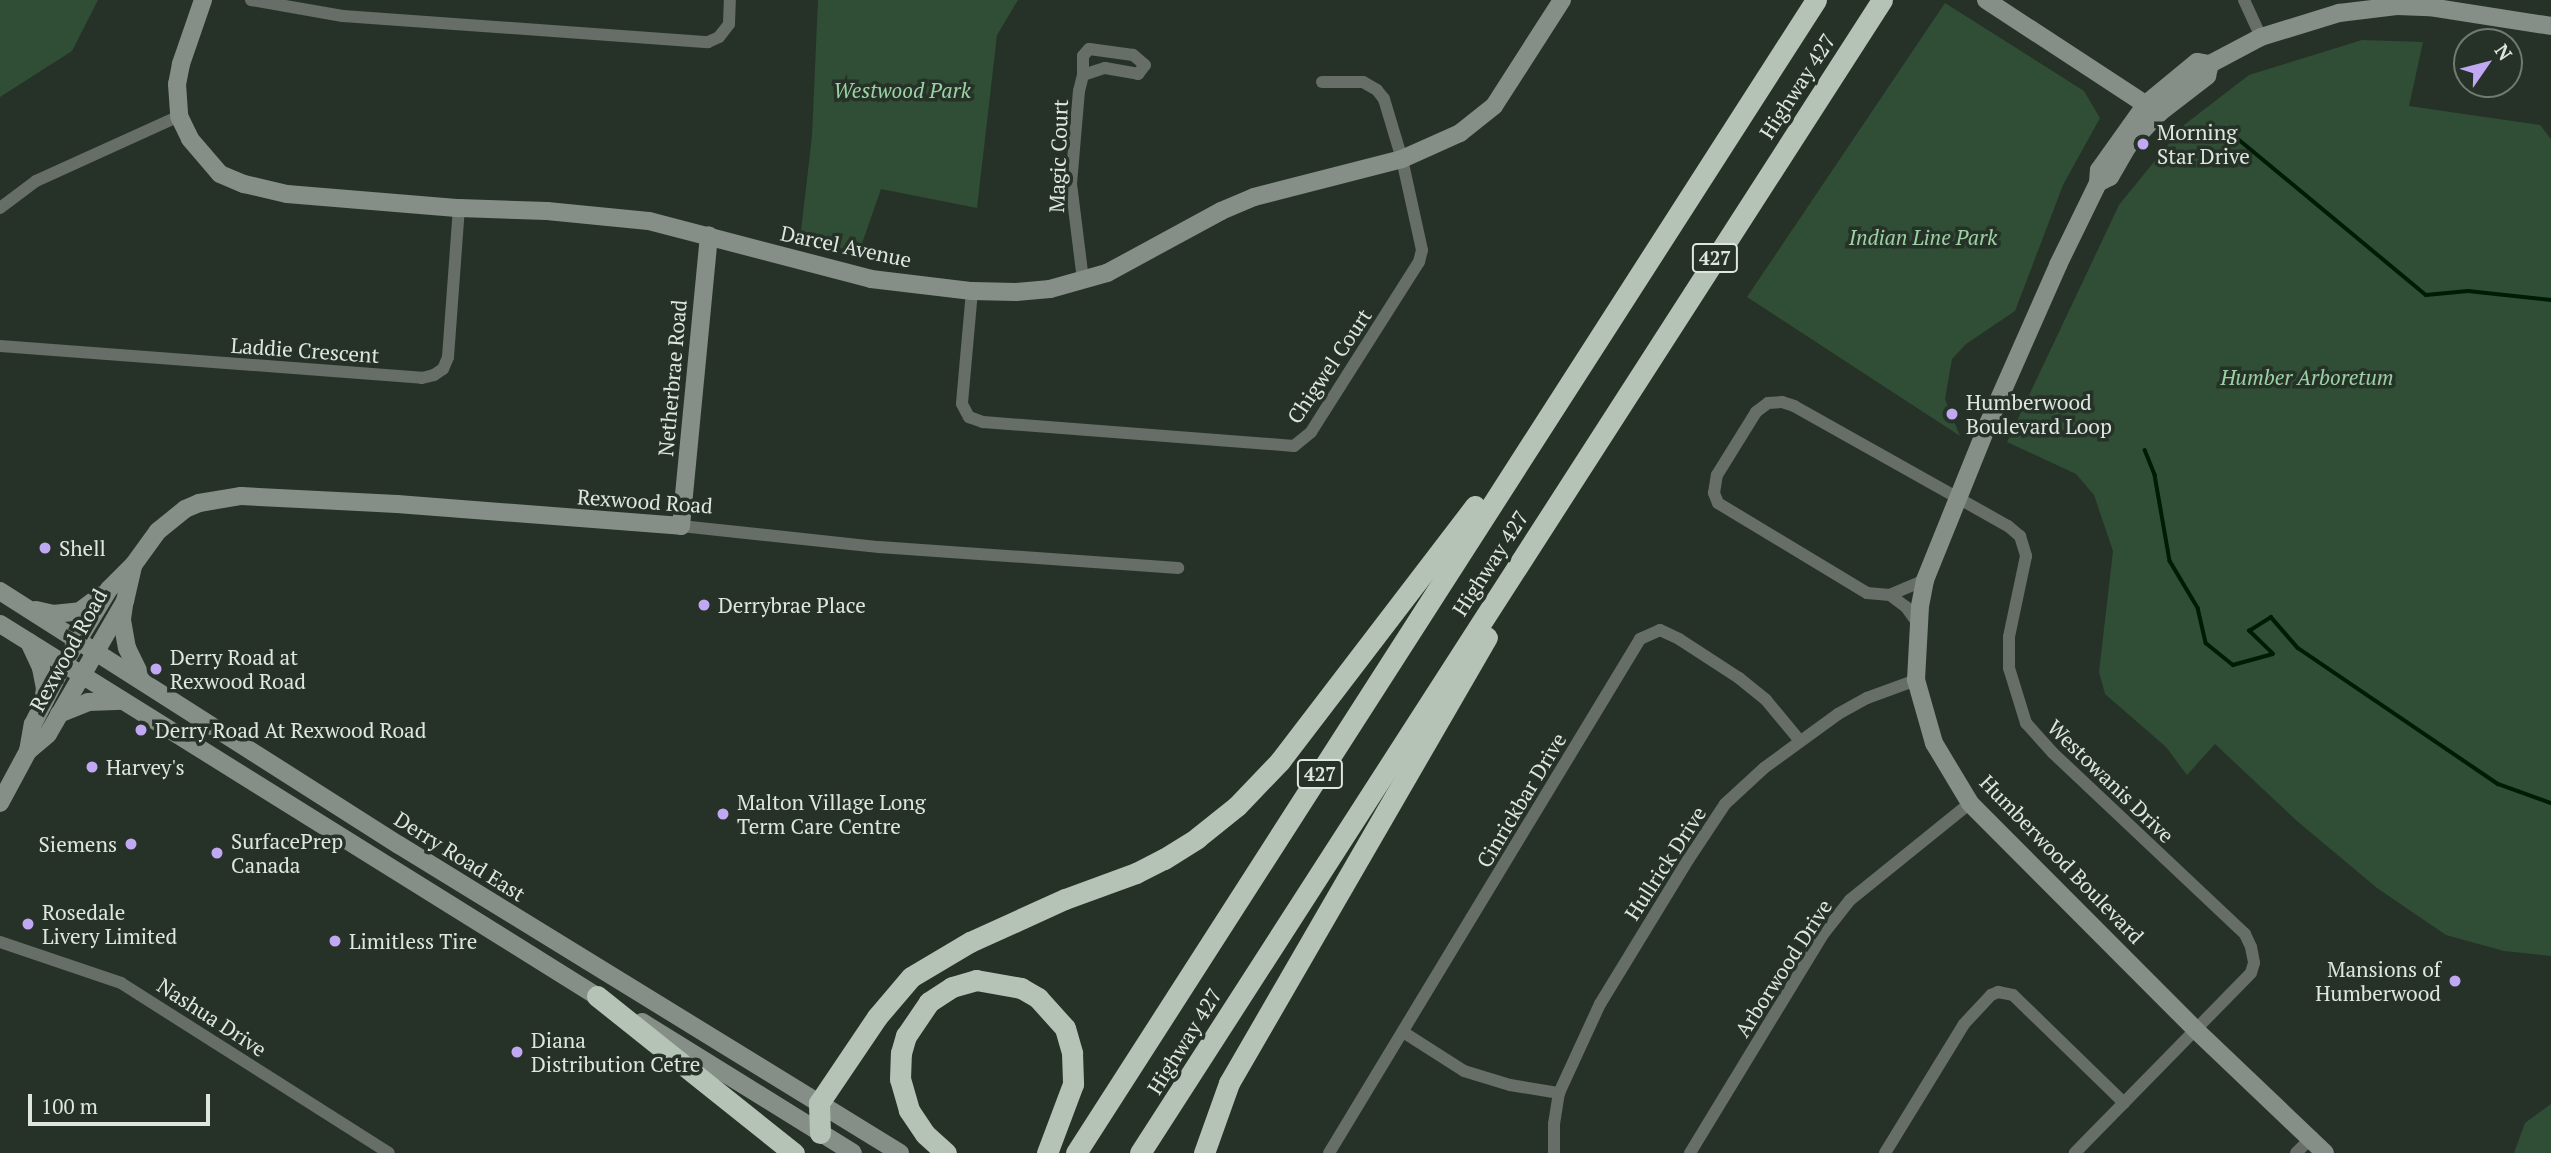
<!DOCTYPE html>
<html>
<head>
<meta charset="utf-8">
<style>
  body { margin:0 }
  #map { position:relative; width:2551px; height:1153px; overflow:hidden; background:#263228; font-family:"PT Serif",serif }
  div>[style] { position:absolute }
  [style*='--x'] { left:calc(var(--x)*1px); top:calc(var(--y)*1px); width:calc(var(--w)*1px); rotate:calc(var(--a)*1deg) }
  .green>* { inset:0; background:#2f4e35 }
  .stream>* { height:3.5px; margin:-1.75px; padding:0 1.75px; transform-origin:1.75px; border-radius:1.75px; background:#001b05 }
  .street>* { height:12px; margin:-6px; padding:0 6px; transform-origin:6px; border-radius:6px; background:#676d67 }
  .secondary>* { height:18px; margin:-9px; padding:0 9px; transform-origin:9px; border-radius:9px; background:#868f87 }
  .highway>* { height:21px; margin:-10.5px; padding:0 10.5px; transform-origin:10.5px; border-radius:10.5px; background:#b4c3b6 }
  .dots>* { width:19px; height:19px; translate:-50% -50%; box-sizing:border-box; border:4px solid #263228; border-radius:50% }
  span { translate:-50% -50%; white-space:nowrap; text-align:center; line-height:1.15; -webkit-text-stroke:7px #263228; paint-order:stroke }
  .shield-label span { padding:2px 5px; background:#263228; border:2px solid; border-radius:5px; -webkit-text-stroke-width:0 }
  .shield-label { font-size:19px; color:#dee6df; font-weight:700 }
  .street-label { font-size:21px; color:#dee6df }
  .park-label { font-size:21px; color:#9bd2a4; font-style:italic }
  .poi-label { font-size:21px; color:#dee6df }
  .left { translate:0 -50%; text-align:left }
  .right { translate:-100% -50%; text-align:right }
  .north { position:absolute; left:2453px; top:28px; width:70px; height:70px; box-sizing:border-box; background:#263228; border:2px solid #707a71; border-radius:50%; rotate:55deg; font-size:19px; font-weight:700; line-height:28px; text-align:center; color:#dee6df }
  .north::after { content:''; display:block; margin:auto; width:24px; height:32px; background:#c1a8f3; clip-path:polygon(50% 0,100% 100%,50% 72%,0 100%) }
  .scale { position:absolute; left:28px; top:1094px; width:182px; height:32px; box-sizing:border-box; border:4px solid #dee6df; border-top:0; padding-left:9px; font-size:21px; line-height:24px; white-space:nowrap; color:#dee6df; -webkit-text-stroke:5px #263228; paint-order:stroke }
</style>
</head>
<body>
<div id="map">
  <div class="green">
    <i style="clip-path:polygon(0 0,98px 0,72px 51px,0 97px)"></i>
    <i style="clip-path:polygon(818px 0,1018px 0,997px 35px,977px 208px,881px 189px,859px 252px,800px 240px,812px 136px)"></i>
    <i style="clip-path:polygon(1945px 3px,2084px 91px,2100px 118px,2063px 185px,2015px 311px,1966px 344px,1952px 359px,1945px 399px,1960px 436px,1747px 297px)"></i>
    <i style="clip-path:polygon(2362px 40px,2423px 42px,2409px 106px,2540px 125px,2551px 139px,2551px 956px,2504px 951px,2446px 935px,2377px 888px,2297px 821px,2215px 744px,2187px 775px,2166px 747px,2105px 694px,2099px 672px,2113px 551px,2094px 495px,2076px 474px,2007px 442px,2119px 205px,2184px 125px,2249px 75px)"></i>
    <i style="clip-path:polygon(2551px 1104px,2551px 1153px,2514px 1153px,2525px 1123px)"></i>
  </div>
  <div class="stream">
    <i style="--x:2225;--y:128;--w:261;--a:39.7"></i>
    <i style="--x:2426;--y:295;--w:42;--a:-5.4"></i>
    <i style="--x:2468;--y:291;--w:83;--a:6.2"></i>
    <i style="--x:2145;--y:450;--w:27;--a:68"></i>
    <i style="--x:2155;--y:475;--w:87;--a:80.1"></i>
    <i style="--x:2170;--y:561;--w:55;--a:59.2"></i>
    <i style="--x:2198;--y:608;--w:36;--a:77"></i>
    <i style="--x:2206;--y:643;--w:35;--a:39"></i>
    <i style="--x:2233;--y:665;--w:41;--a:-15.4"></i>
    <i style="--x:2273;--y:654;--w:33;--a:-136"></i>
    <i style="--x:2249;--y:631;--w:26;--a:-32"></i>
    <i style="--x:2271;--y:617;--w:41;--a:48.9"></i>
    <i style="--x:2298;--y:648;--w:242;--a:34.2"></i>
    <i style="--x:2498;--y:784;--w:56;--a:19.7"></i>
  </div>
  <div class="street">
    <i style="--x:251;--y:0;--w:93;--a:9.9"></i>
    <i style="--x:343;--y:16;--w:366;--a:4.1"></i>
    <i style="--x:708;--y:42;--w:12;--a:-24"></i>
    <i style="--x:719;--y:37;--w:16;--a:-52"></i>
    <i style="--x:729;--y:24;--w:24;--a:-88"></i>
    <i style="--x:2244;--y:0;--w:41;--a:65.3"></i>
    <i style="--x:0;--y:208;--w:45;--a:-36.9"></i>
    <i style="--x:36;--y:181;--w:157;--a:-24.4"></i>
    <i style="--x:1083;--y:280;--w:97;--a:-97.1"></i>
    <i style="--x:1071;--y:184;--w:93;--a:-85.1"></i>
    <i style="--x:1079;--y:91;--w:16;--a:-76"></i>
    <i style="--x:1083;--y:75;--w:23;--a:-18"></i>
    <i style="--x:1105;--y:68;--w:34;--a:10"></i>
    <i style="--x:1138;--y:74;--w:11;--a:-52"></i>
    <i style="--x:1145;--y:65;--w:16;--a:-140"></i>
    <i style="--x:1133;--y:55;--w:44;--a:-172.2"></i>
    <i style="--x:1089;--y:49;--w:9;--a:131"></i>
    <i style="--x:1083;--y:56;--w:19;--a:90"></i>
    <i style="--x:972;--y:291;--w:113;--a:95.1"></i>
    <i style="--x:962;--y:404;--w:15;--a:62"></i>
    <i style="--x:969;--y:417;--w:15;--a:20"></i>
    <i style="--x:983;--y:422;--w:312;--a:4.4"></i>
    <i style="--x:1294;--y:446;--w:22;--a:-39"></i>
    <i style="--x:1311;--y:432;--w:201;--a:-57.6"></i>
    <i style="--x:1419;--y:262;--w:12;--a:-76"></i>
    <i style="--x:1422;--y:250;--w:93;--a:-102.4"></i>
    <i style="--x:1402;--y:159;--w:63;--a:-106.7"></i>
    <i style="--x:1384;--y:99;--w:11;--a:-128"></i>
    <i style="--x:1377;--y:90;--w:16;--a:-150"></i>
    <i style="--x:1363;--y:82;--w:41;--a:180"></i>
    <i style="--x:0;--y:346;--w:423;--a:4.3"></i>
    <i style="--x:422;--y:378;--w:12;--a:-14"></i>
    <i style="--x:434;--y:375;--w:11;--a:-34"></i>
    <i style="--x:443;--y:369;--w:13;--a:-67"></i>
    <i style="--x:448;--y:357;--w:149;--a:-85.8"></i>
    <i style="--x:681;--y:526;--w:199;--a:6.1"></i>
    <i style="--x:879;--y:547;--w:300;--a:4"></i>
    <i style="--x:1925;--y:580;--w:38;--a:157"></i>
    <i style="--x:1890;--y:595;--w:23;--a:-175"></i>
    <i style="--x:1867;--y:593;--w:174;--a:-148.9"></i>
    <i style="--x:1718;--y:503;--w:11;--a:-112"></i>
    <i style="--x:1714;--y:493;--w:18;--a:-81"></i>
    <i style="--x:1717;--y:475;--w:74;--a:-58.2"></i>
    <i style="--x:1756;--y:412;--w:15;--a:-37"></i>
    <i style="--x:1768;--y:403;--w:14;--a:-4"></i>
    <i style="--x:1782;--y:402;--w:13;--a:18"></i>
    <i style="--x:1794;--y:406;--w:245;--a:29.3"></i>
    <i style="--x:2008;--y:526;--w:16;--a:40"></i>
    <i style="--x:2020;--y:536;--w:21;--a:73"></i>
    <i style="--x:2026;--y:556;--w:83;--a:101.9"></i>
    <i style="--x:2009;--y:637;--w:31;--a:90"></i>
    <i style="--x:2009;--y:668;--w:58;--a:72.8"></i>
    <i style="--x:2026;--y:723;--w:40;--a:48"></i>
    <i style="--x:2053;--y:753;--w:264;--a:43.3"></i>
    <i style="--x:2245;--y:934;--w:14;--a:65"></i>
    <i style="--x:2251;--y:947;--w:16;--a:79"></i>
    <i style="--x:2254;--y:963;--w:10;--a:107"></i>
    <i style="--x:2251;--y:973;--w:252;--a:134.4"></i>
    <i style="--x:1890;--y:595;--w:20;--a:37"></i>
    <i style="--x:1906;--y:607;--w:19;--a:54"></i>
    <i style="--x:0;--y:942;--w:128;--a:18.7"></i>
    <i style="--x:121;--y:983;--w:317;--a:32.4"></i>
    <i style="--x:1403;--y:1032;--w:72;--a:32.6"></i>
    <i style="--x:1464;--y:1071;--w:48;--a:16.9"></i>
    <i style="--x:1510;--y:1085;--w:50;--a:9.3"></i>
    <i style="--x:1329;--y:1153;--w:601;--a:-58.82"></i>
    <i style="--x:1640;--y:639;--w:22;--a:-24"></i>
    <i style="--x:1660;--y:630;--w:21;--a:25"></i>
    <i style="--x:1679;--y:639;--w:72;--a:33"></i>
    <i style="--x:1739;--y:678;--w:35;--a:39"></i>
    <i style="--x:1766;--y:700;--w:53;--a:50.3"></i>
    <i style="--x:1554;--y:1153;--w:29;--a:-90"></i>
    <i style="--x:1554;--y:1124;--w:31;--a:-81"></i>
    <i style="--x:1559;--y:1093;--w:98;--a:-65.3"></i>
    <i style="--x:1600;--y:1004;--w:169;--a:-58.6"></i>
    <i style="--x:1688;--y:860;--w:67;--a:-56.5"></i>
    <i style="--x:1725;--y:804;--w:53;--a:-42.7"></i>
    <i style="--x:1764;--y:768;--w:92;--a:-36.1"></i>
    <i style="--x:1838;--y:714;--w:33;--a:-29"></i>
    <i style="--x:1867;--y:698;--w:52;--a:-20.2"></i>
    <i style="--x:1690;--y:1153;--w:258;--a:-58.7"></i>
    <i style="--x:1824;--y:933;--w:42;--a:-51.8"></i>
    <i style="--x:1850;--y:900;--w:154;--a:-38.9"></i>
    <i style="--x:1885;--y:1153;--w:151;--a:-58.5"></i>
    <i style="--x:1964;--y:1024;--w:40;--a:-47"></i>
    <i style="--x:1991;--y:995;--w:8;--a:-23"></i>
    <i style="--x:1998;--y:992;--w:15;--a:11"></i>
    <i style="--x:2013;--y:995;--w:155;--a:44.2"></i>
    <i style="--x:2296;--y:1153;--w:23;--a:-45"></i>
  </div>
  <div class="secondary">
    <i style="--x:203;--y:0;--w:68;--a:109"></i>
    <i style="--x:181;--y:64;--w:20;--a:101"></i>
    <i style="--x:177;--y:84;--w:32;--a:86"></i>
    <i style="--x:179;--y:116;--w:25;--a:64"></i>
    <i style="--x:190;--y:139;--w:46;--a:49.4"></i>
    <i style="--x:220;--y:174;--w:26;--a:23"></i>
    <i style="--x:244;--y:184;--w:44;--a:13.1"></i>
    <i style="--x:287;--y:194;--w:173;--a:4.7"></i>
    <i style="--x:459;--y:208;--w:88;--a:2"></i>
    <i style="--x:547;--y:211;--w:102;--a:5.6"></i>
    <i style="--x:649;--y:221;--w:229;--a:14.6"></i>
    <i style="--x:871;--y:279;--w:102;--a:6.8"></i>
    <i style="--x:972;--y:291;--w:44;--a:1.3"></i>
    <i style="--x:1016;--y:292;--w:34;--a:-5"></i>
    <i style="--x:1050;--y:289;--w:59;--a:-15.7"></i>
    <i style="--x:1107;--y:273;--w:130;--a:-28.5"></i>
    <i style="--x:1221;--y:211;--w:36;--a:-23"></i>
    <i style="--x:1254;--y:197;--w:153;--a:-14.4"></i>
    <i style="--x:1402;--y:159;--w:64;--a:-24.1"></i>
    <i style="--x:1460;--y:133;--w:43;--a:-38.5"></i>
    <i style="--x:1494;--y:106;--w:126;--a:-57.3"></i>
    <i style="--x:1986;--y:0;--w:207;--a:33.2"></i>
    <i style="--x:2098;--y:183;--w:13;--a:-27"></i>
    <i style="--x:2110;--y:177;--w:36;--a:-60"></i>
    <i style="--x:2128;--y:146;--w:45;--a:-46.8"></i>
    <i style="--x:2159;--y:113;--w:61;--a:-37.6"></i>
    <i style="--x:2207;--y:76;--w:12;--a:-76"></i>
    <i style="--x:0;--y:591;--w:473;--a:32.5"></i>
    <i style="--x:399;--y:845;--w:588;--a:31.58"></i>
    <i style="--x:124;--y:605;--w:15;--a:98"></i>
    <i style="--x:122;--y:620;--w:28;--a:80"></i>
    <i style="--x:127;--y:648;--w:37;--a:64"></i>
    <i style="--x:36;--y:610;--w:17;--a:13"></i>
    <i style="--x:53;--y:614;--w:27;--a:-6"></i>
    <i style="--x:80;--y:611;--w:26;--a:-37"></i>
    <i style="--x:0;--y:624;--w:716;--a:31.94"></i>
    <i style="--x:29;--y:642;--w:29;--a:65"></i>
    <i style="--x:41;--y:668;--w:21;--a:79"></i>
    <i style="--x:45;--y:689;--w:13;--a:99"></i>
    <i style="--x:59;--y:714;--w:31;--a:-22"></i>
    <i style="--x:88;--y:702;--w:35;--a:-2"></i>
    <i style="--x:28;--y:751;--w:26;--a:-40"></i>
    <i style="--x:48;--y:734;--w:154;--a:-59.9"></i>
    <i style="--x:125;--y:601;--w:35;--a:-77"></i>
    <i style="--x:0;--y:803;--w:59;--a:-61.7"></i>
    <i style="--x:28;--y:751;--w:27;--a:-80"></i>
    <i style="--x:33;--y:724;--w:66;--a:-63"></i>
    <i style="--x:63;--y:665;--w:89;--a:-58.8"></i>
    <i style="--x:109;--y:589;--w:35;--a:-45"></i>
    <i style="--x:134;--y:564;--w:41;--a:-54"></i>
    <i style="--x:158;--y:531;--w:35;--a:-39"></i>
    <i style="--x:185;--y:509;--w:15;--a:-23"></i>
    <i style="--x:199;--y:503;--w:43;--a:-9.5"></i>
    <i style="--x:241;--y:496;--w:156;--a:2.9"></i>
    <i style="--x:397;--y:504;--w:285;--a:4.4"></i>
    <i style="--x:681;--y:526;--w:292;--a:-84.5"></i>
    <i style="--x:642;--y:1022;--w:248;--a:31.8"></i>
    <i style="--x:2325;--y:1153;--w:178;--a:-136.4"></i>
    <i style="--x:2196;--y:1030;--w:320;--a:-134.9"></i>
    <i style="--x:1970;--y:803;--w:70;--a:-121"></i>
    <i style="--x:1934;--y:743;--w:66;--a:-105.9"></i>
    <i style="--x:1916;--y:680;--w:74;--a:-86.9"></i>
    <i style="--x:1920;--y:606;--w:26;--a:-79"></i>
    <i style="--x:1925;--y:580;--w:168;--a:-68"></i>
    <i style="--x:1988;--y:424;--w:174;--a:-66.2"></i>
    <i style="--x:2058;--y:265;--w:91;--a:-64"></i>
    <i style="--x:2098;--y:183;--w:13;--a:-86"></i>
    <i style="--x:2099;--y:170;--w:81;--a:-54.5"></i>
    <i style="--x:2146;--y:104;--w:66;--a:-39.5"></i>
    <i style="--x:2197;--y:62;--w:13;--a:9"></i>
    <i style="--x:2210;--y:64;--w:58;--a:-27.9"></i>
    <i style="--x:2261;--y:37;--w:82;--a:-17.1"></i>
    <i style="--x:2339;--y:13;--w:58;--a:-6.9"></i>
    <i style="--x:2397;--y:6;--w:33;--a:2"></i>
    <i style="--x:2430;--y:7;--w:122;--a:8.9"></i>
  </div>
  <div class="highway">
    <i style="--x:597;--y:996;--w:252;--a:38.6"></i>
    <i style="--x:820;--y:1133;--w:30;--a:-92"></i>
    <i style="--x:819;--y:1103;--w:104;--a:-56"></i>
    <i style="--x:877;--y:1017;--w:52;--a:-49.6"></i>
    <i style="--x:911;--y:977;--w:69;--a:-30.7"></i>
    <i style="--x:970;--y:942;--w:104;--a:-24.4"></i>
    <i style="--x:1065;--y:899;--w:76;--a:-20.1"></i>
    <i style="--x:1136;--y:873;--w:31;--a:-27"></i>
    <i style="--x:1164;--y:859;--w:39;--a:-32"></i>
    <i style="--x:1197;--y:838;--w:51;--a:-38.7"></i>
    <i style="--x:1237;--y:806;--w:62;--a:-46.3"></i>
    <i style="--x:1280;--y:761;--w:321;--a:-52.6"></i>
    <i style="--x:946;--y:1153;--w:28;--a:-138"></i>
    <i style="--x:925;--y:1134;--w:29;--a:-124"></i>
    <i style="--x:909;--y:1110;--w:32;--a:-106"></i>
    <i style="--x:900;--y:1079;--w:26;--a:-88"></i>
    <i style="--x:901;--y:1053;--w:18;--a:-74"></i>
    <i style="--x:906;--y:1036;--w:41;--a:-55.9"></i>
    <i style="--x:929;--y:1002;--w:27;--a:-33"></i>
    <i style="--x:952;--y:987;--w:25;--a:-16"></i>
    <i style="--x:976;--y:980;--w:46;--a:10.1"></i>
    <i style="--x:1021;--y:988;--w:20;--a:30"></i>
    <i style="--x:1038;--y:998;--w:40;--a:48"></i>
    <i style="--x:1065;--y:1028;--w:26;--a:74"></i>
    <i style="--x:1072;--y:1053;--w:31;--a:88"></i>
    <i style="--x:1073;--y:1084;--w:74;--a:110.6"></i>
    <i style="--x:1076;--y:1153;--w:1370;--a:-57.31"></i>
    <i style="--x:1140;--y:1153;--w:1371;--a:-57.24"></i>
    <i style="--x:1204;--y:1153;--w:74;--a:-70.3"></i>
    <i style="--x:1229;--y:1083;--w:515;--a:-59.95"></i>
  </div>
  <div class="dots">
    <i style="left:2143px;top:144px;background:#c1a8f3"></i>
    <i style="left:1952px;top:414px;background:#c1a8f3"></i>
    <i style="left:45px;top:548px;background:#c1a8f3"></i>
    <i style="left:704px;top:605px;background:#c1a8f3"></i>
    <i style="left:156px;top:669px;background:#c1a8f3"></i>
    <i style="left:141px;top:730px;background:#c1a8f3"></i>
    <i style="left:92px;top:767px;background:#c1a8f3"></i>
    <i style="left:723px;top:814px;background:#c1a8f3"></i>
    <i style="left:131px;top:844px;background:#c1a8f3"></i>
    <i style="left:217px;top:853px;background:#c1a8f3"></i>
    <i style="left:28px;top:924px;background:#c1a8f3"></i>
    <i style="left:335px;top:941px;background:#c1a8f3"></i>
    <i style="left:2455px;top:981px;background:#c1a8f3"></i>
    <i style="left:517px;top:1052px;background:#c1a8f3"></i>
  </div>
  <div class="shield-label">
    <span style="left:1715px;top:258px">427</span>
    <span style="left:1320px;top:774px">427</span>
  </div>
  <div class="street-label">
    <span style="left:1797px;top:86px;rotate:-57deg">Highway 427</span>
    <span style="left:1058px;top:156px;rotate:-88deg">Magic Court</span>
    <span style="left:846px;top:246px;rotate:12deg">Darcel Avenue</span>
    <span style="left:305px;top:350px;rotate:4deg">Laddie Crescent</span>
    <span style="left:1329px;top:366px;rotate:-56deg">Chigwel Court</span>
    <span style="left:672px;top:378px;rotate:-85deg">Netherbrae Road</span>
    <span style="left:645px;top:501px;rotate:4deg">Rexwood Road</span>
    <span style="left:1490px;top:563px;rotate:-57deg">Highway 427</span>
    <span style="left:68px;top:650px;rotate:-61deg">Rexwood Road</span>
    <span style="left:2111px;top:781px;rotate:44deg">Westowanis Drive</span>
    <span style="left:1521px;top:800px;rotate:-59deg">Cinrickbar Drive</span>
    <span style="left:460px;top:856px;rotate:32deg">Derry Road East</span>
    <span style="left:2062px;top:859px;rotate:46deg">Humberwood Boulevard</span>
    <span style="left:1665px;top:863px;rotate:-57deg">Hullrick Drive</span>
    <span style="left:1783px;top:968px;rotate:-57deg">Arborwood Drive</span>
    <span style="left:212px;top:1017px;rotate:33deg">Nashua Drive</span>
    <span style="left:1184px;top:1041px;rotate:-58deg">Highway 427</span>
  </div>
  <div class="park-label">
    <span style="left:902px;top:90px">Westwood Park</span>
    <span style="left:1923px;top:237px">Indian Line Park</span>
    <span style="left:2307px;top:377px">Humber Arboretum</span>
  </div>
  <div class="poi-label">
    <span class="left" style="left:2157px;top:144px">Morning<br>Star Drive</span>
    <span class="left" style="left:1966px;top:414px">Humberwood<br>Boulevard Loop</span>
    <span class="left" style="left:59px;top:548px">Shell</span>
    <span class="left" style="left:718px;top:605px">Derrybrae Place</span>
    <span class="left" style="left:170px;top:669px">Derry Road at<br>Rexwood Road</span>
    <span class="left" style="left:155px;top:730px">Derry Road At Rexwood Road</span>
    <span class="left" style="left:106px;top:767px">Harvey's</span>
    <span class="left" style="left:737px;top:814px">Malton Village Long<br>Term Care Centre</span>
    <span class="left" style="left:231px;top:853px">SurfacePrep<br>Canada</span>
    <span class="right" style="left:117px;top:844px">Siemens</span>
    <span class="left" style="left:42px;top:924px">Rosedale<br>Livery Limited</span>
    <span class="left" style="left:349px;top:941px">Limitless Tire</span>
    <span class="right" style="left:2441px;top:981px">Mansions of<br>Humberwood</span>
    <span class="left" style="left:531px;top:1052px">Diana<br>Distribution Cetre</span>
  </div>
  <div class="north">N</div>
  <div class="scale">100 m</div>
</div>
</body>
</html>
